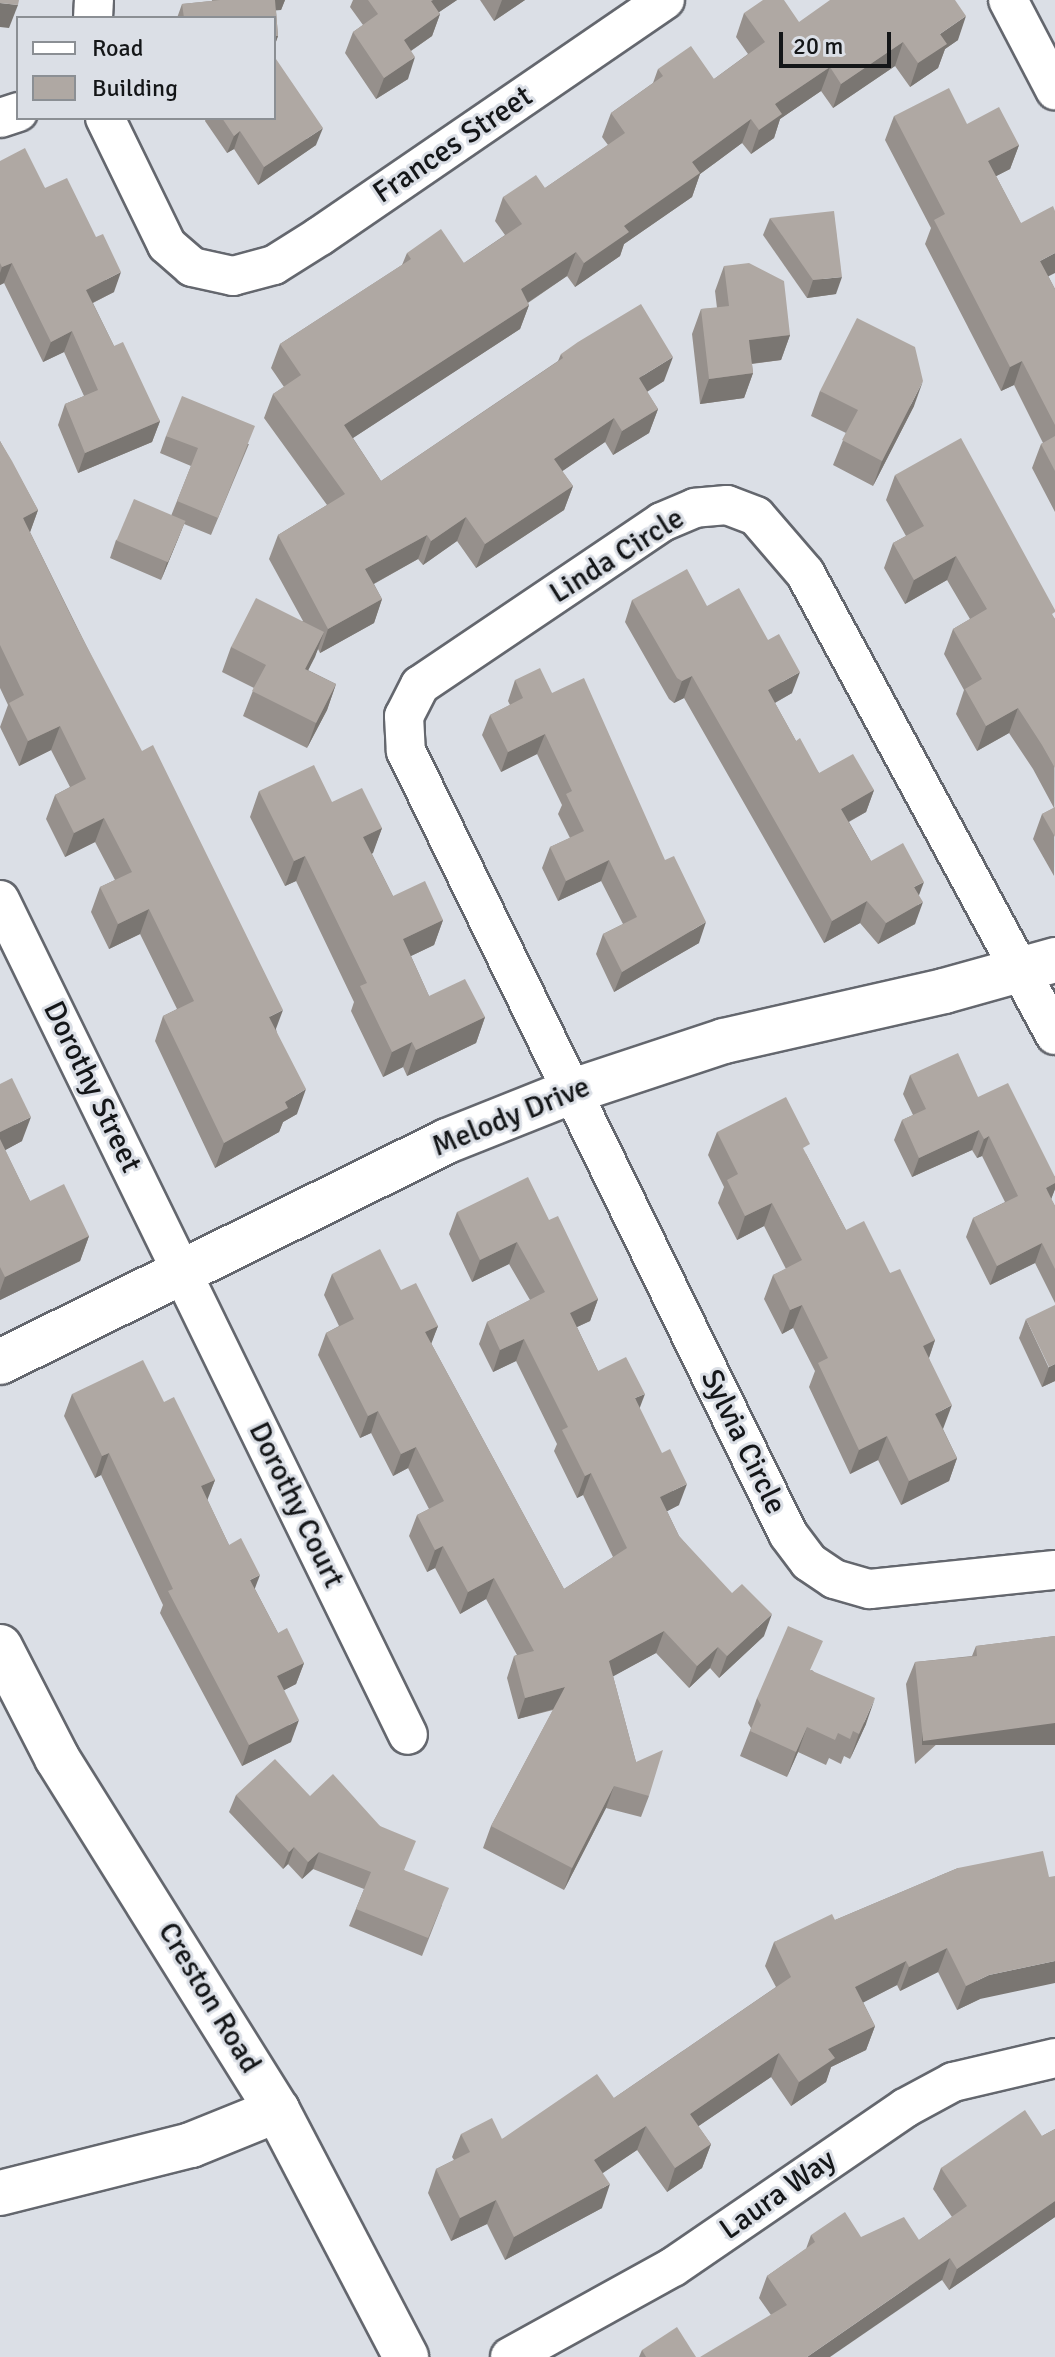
<!DOCTYPE html>
<html>
<head>
<meta charset="utf-8">
<style>
  body { margin:0 }
  #map { position:relative; width:1055px; height:2357px; overflow:hidden; background:#dbdfe6; font-family:Signika,sans-serif }
  div>[style] { position:absolute }
  [style*='--x'] { left:calc(var(--x)*1px); top:calc(var(--y)*1px); width:calc(var(--w)*1px); rotate:calc(var(--a)*1deg) }
  .roads { filter:drop-shadow(2px 0 #64676e) drop-shadow(-2px 0 #64676e) drop-shadow(0 2px #64676e) drop-shadow(0 -2px #64676e) }
  .street>* { height:38px; margin:-19px; padding:0 19px; transform-origin:19px; border-radius:19px; background:#fff }
  .secondary>* { height:44px; margin:-22px; padding:0 22px; transform-origin:22px; border-radius:22px; background:#fff }
  .wall>* { inset:0; background:#96908c }
  .shaded-wall>* { inset:0; background:#7a7672; transform-origin:0 0 }
  .building>* { inset:0; background:#afa8a3; transform-origin:0 0 }
  span { translate:-50% -50%; white-space:nowrap; text-align:center; line-height:1.15; -webkit-text-stroke:6px #dbdfe6; paint-order:stroke }
  .street-label { font-size:30px; color:#141618 }
  .legend { position:absolute; left:16px; top:16px; width:260px; height:104px; box-sizing:border-box; background:#dbdfe6; border:2px solid #8b8f94; margin:0; padding:10px 14px; list-style:none; font-size:24px; color:#141618 }
  .legend li { display:flex; align-items:center; gap:16px; height:40px }
  .legend b { width:40px; border:2px solid #8b8f94 }
  .scale { position:absolute; left:779px; top:32px; width:112px; height:36px; box-sizing:border-box; border:4px solid #141618; border-top:0; padding-left:10px; font-size:24px; line-height:28px; white-space:nowrap; color:#141618; -webkit-text-stroke:6px #dbdfe6; paint-order:stroke }
</style>
</head>
<body>
<div id="map">
  <div class="roads">
    <div class="street">
      <i style="--x:1008;--y:0;--w:102;--a:62.4"></i>
      <i style="--x:93;--y:18;--w:18;--a:-87"></i>
      <i style="--x:0;--y:118;--w:19;--a:-18"></i>
      <i style="--x:105;--y:118;--w:141;--a:64"></i>
      <i style="--x:167;--y:245;--w:33;--a:41"></i>
      <i style="--x:192;--y:267;--w:42;--a:12.4"></i>
      <i style="--x:233;--y:276;--w:42;--a:-15"></i>
      <i style="--x:274;--y:265;--w:54;--a:-32.2"></i>
      <i style="--x:320;--y:236;--w:418;--a:-34.4"></i>
      <i style="--x:0;--y:900;--w:929;--a:63.96"></i>
      <i style="--x:1055;--y:1035;--w:525;--a:-118.42"></i>
      <i style="--x:805;--y:573;--w:75;--a:-130.7"></i>
      <i style="--x:756;--y:516;--w:31;--a:-159"></i>
      <i style="--x:727;--y:505;--w:32;--a:175"></i>
      <i style="--x:695;--y:508;--w:36;--a:157"></i>
      <i style="--x:662;--y:522;--w:292;--a:146"></i>
      <i style="--x:420;--y:685;--w:35;--a:117"></i>
      <i style="--x:404;--y:716;--w:35;--a:87"></i>
      <i style="--x:406;--y:751;--w:871;--a:63.99"></i>
      <i style="--x:788;--y:1534;--w:35;--a:53"></i>
      <i style="--x:809;--y:1562;--w:30;--a:34"></i>
      <i style="--x:834;--y:1579;--w:37;--a:16"></i>
      <i style="--x:870;--y:1589;--w:186;--a:-5.9"></i>
      <i style="--x:510;--y:2357;--w:186;--a:-28.9"></i>
      <i style="--x:673;--y:2267;--w:281;--a:-34.4"></i>
      <i style="--x:905;--y:2108;--w:55;--a:-28.4"></i>
      <i style="--x:953;--y:2082;--w:105;--a:-13.2"></i>
    </div>
    <div class="secondary">
      <i style="--x:0;--y:1362;--w:499;--a:-26.3"></i>
      <i style="--x:447;--y:1141;--w:132;--a:-21.7"></i>
      <i style="--x:570;--y:1092;--w:162;--a:-18.3"></i>
      <i style="--x:724;--y:1041;--w:226;--a:-12.8"></i>
      <i style="--x:944;--y:991;--w:115;--a:-15.6"></i>
      <i style="--x:0;--y:1647;--w:125;--a:62.8"></i>
      <i style="--x:57;--y:1758;--w:415;--a:58"></i>
      <i style="--x:277;--y:2110;--w:279;--a:62.4"></i>
      <i style="--x:0;--y:2193;--w:197;--a:-14.1"></i>
      <i style="--x:191;--y:2145;--w:93;--a:-22.1"></i>
    </div>
  </div>
  <div class="wall">
    <i style="clip-path:polygon(212px 0,285px 0,281px 10px,276px 10px,278px 36px,274px 47px,274px 18px,177px 18px,182px 4px,212px 1px)"></i>
    <i style="clip-path:polygon(353px 0,457px 0,439px 12px,440px 14px,432px 36px,411px 51px,408px 79px,376px 99px,345px 53px,353px 32px,363px 25px,350px 7px)"></i>
    <i style="clip-path:polygon(480px 0,525px 0,494px 21px)"></i>
    <i style="clip-path:polygon(744px 13px,799px 22px,958px 40px,945px 49px,938px 68px,910px 87px,895px 66px,833px 108px,821px 91px,780px 119px,774px 138px,751px 154px,742px 143px,700px 174px,692px 197px,624px 244px,620px 256px,575px 287px,567px 276px,528px 303px,529px 305px,520px 329px,353px 438px,381px 481px,558px 361px,561px 354px,664px 381px,647px 392px,658px 409px,649px 433px,613px 455px,605px 442px,562px 471px,573px 486px,564px 510px,476px 568px,457px 541px,423px 565px,418px 559px,374px 584px,382px 599px,374px 623px,320px 653px,318px 649px,308px 670px,336px 684px,327px 710px,307px 748px,243px 716px,254px 688px,222px 672px,231px 647px,303px 621px,269px 559px,278px 535px,327px 505px,264px 418px,273px 394px,284px 387px,271px 368px,280px 344px,402px 265px,407px 253px,464px 263px,505px 235px,495px 221px,503px 197px,545px 188px,608px 145px,602px 137px,611px 113px,653px 83px,658px 69px,714px 79px,748px 54px,736px 37px)"></i>
    <i style="clip-path:polygon(894px 116px,967px 124px,1019px 145px,1010px 169px,996px 176px,1055px 289px,1055px 512px,1032px 468px,1041px 444px,1043px 443px,1014px 385px,1001px 391px,925px 244px,931px 228px,885px 140px)"></i>
    <i style="clip-path:polygon(206px 118px,274px 118px,316px 145px,258px 185px,234px 149px,227px 153px,205px 121px)"></i>
    <i style="clip-path:polygon(0 161px,45px 188px,114px 292px,93px 303px,114px 346px,160px 421px,152px 442px,78px 473px,58px 425px,65px 404px,84px 396px,64px 352px,43px 362px,4px 283px,0 285px)"></i>
    <i style="clip-path:polygon(770px 218px,836px 294px,807px 298px,763px 235px)"></i>
    <i style="clip-path:polygon(724px 266px,790px 335px,781px 360px,752px 364px,753px 373px,744px 398px,700px 404px,692px 334px,701px 309px,717px 308px,715px 291px)"></i>
    <i style="clip-path:polygon(820px 391px,914px 406px,873px 486px,833px 465px,846px 433px,811px 416px)"></i>
    <i style="clip-path:polygon(166px 436px,249px 444px,211px 535px,184px 524px,161px 580px,110px 558px,116px 540px,171px 516px,191px 466px,160px 453px)"></i>
    <i style="clip-path:polygon(0 441px,38px 510px,30px 532px,276px 1029px,297px 1114px,283px 1122px,279px 1132px,215px 1168px,155px 1041px,163px 1016px,177px 1009px,140px 934px,109px 949px,91px 912px,100px 887px,115px 880px,95px 842px,65px 857px,46px 819px,55px 795px,70px 787px,51px 750px,19px 766px,0 727px,8px 705px,0 688px)"></i>
    <i style="clip-path:polygon(895px 475px,1055px 619px,1054px 876px,1033px 839px,1042px 814px,1054px 808px,1033px 769px,1009px 733px,977px 751px,956px 714px,964px 690px,944px 654px,953px 629px,970px 619px,947px 580px,905px 604px,884px 568px,893px 543px,906px 536px,886px 500px)"></i>
    <i style="clip-path:polygon(632px 600px,707px 606px,792px 693px,775px 703px,796px 741px,819px 773px,874px 790px,866px 812px,849px 822px,871px 861px,919px 895px,915px 924px,878px 944px,860px 923px,824px 943px,684px 698px,674px 703px,669px 699px,625px 622px)"></i>
    <i style="clip-path:polygon(515px 680px,552px 693px,699px 943px,614px 992px,596px 954px,603px 934px,623px 924px,601px 881px,558px 901px,542px 868px,550px 847px,570px 838px,558px 814px,562px 805px,537px 754px,501px 772px,482px 735px,490px 715px,510px 705px,508px 701px)"></i>
    <i style="clip-path:polygon(259px 791px,332px 802px,382px 828px,372px 854px,393px 896px,443px 920px,434px 945px,411px 956px,429px 996px,485px 1017px,476px 1043px,407px 1076px,403px 1067px,383px 1077px,351px 1011px,354px 1002px,296px 881px,285px 886px,250px 817px)"></i>
    <i style="clip-path:polygon(910px 1075px,978px 1097px,1055px 1177px,1055px 1189px,1051px 1199px,1055px 1206px,1055px 1303px,1035px 1263px,990px 1285px,966px 1237px,973px 1218px,1005px 1202px,982px 1156px,977px 1158px,972px 1150px,912px 1177px,894px 1140px,902px 1120px,913px 1115px,903px 1094px)"></i>
    <i style="clip-path:polygon(0 1084px,22px 1141px,5px 1150px,30px 1201px,89px 1236px,80px 1261px,0 1300px)"></i>
    <i style="clip-path:polygon(717px 1132px,806px 1154px,846px 1230px,890px 1273px,935px 1340px,929px 1358px,943px 1429px,957px 1458px,949px 1481px,901px 1505px,878px 1460px,850px 1474px,809px 1387px,815px 1371px,793px 1328px,782px 1334px,764px 1299px,773px 1275px,786px 1269px,764px 1226px,737px 1240px,718px 1203px,724px 1187px,708px 1155px)"></i>
    <i style="clip-path:polygon(457px 1212px,549px 1220px,598px 1299px,590px 1321px,577px 1327px,598px 1371px,639px 1408px,679px 1505px,667px 1511px,679px 1536px,764px 1636px,719px 1678px,710px 1668px,689px 1688px,656px 1653px,613px 1676px,636px 1762px,649px 1796px,641px 1817px,606px 1808px,564px 1890px,483px 1848px,491px 1826px,553px 1710px,518px 1719px,507px 1678px,514px 1656px,517px 1655px,486px 1599px,460px 1614px,435px 1568px,427px 1572px,409px 1536px,417px 1515px,429px 1509px,408px 1468px,393px 1476px,371px 1433px,360px 1438px,318px 1355px,326px 1333px,339px 1326px,324px 1295px,332px 1274px,401px 1290px,438px 1326px,431px 1343px,564px 1589px,613px 1557px,583px 1495px,577px 1498px,554px 1451px,557px 1444px,516px 1361px,493px 1372px,479px 1344px,487px 1322px,530px 1300px,509px 1264px,472px 1282px,449px 1234px)"></i>
    <i style="clip-path:polygon(1026px 1319px,1055px 1381px,1042px 1387px,1019px 1338px)"></i>
    <i style="clip-path:polygon(72px 1394px,164px 1402px,215px 1480px,207px 1499px,229px 1545px,255px 1589px,278px 1633px,304px 1663px,296px 1684px,284px 1690px,291px 1742px,242px 1766px,160px 1613px,163px 1605px,101px 1475px,95px 1478px,64px 1416px)"></i>
    <i style="clip-path:polygon(1055px 1636px,915px 1764px,906px 1684px,915px 1662px,972px 1656px,976px 1646px)"></i>
    <i style="clip-path:polygon(812px 1670px,866px 1724px,850px 1759px,844px 1756px,841px 1764px,829px 1758px,826px 1765px,798px 1752px,787px 1777px,740px 1756px,751px 1728px,748px 1723px,757px 1698px)"></i>
    <i style="clip-path:polygon(236px 1795px,310px 1796px,380px 1826px,404px 1870px,442px 1905px,422px 1956px,349px 1926px,364px 1889px,313px 1869px,302px 1879px,288px 1864px,283px 1869px,229px 1812px)"></i>
    <i style="clip-path:polygon(958px 1868px,980px 1999px,957px 2010px,938px 1972px,900px 1991px,897px 1985px,863px 2002px,875px 2026px,866px 2050px,831px 2067px,826px 2082px,791px 2106px,771px 2077px,698px 2126px,711px 2144px,702px 2168px,667px 2192px,637px 2150px,603px 2173px,602px 2208px,505px 2260px,487px 2224px,451px 2241px,428px 2193px,436px 2169px,454px 2160px,452px 2157px,461px 2134px,502px 2139px,614px 2098px,776px 1987px,765px 1966px,774px 1942px,835px 1920px)"></i>
    <i style="clip-path:polygon(1055px 2129px,1055px 2217px,949px 2290px,942px 2280px,771px 2315px,759px 2298px,767px 2276px,806px 2249px,811px 2235px,919px 2240px,952px 2217px,933px 2189px,941px 2168px,1042px 2136px)"></i>
    <i style="clip-path:polygon(642px 2350px,696px 2357px,639px 2357px)"></i>
  </div>
  <div class="shaded-wall">
    <i style="clip-path:polygon(272px 0,285px 0,281px 10px,268px 11px)"></i>
    <i style="clip-path:polygon(433px 0,457px 0,423px 23px,431px 1px)"></i>
    <i style="clip-path:polygon(502px 0,525px 0,494px 21px)"></i>
    <i style="clip-path:polygon(0 3px,18px 5px,9px 28px,0 27px)"></i>
    <i style="clip-path:polygon(440px 14px,432px 36px,396px 61px,404px 40px)"></i>
    <i style="clip-path:polygon(966px 16px,958px 40px,945px 49px,938px 68px,910px 87px,918px 63px,940px 34px)"></i>
    <i style="clip-path:polygon(274px 36px,278px 36px,274px 47px)"></i>
    <i style="clip-path:polygon(903px 42px,895px 66px,833px 108px,841px 84px)"></i>
    <i style="clip-path:polygon(415px 57px,408px 79px,376px 99px,384px 78px)"></i>
    <i style="clip-path:polygon(830px 67px,821px 91px,780px 119px,774px 138px,751px 154px,759px 130px,775px 104px)"></i>
    <i style="clip-path:polygon(751px 119px,742px 143px,700px 174px,692px 197px,624px 244px,620px 256px,575px 287px,584px 263px,692px 162px)"></i>
    <i style="clip-path:polygon(323px 128px,316px 145px,258px 185px,264px 167px)"></i>
    <i style="clip-path:polygon(240px 131px,234px 149px,227px 153px,234px 136px)"></i>
    <i style="clip-path:polygon(1019px 145px,1010px 169px,979px 185px,988px 161px)"></i>
    <i style="clip-path:polygon(576px 252px,567px 276px,512px 313px,521px 289px)"></i>
    <i style="clip-path:polygon(1055px 253px,1055px 273px,1031px 285px,1040px 261px)"></i>
    <i style="clip-path:polygon(12px 263px,4px 283px,0 285px,0 273px,2px 267px)"></i>
    <i style="clip-path:polygon(121px 272px,114px 292px,78px 310px,86px 290px)"></i>
    <i style="clip-path:polygon(842px 277px,836px 294px,807px 298px,813px 280px)"></i>
    <i style="clip-path:polygon(529px 305px,520px 329px,336px 449px,344px 425px)"></i>
    <i style="clip-path:polygon(72px 331px,64px 352px,43px 362px,51px 342px)"></i>
    <i style="clip-path:polygon(790px 335px,781px 360px,740px 365px,749px 340px)"></i>
    <i style="clip-path:polygon(673px 357px,664px 381px,630px 402px,639px 378px)"></i>
    <i style="clip-path:polygon(1022px 361px,1014px 385px,1001px 391px,1010px 367px)"></i>
    <i style="clip-path:polygon(753px 373px,744px 398px,700px 404px,709px 379px)"></i>
    <i style="clip-path:polygon(923px 381px,914px 406px,873px 486px,882px 461px)"></i>
    <i style="clip-path:polygon(658px 409px,649px 433px,613px 455px,622px 431px)"></i>
    <i style="clip-path:polygon(614px 418px,605px 442px,545px 483px,554px 459px)"></i>
    <i style="clip-path:polygon(160px 421px,152px 442px,78px 473px,85px 453px)"></i>
    <i style="clip-path:polygon(573px 486px,564px 510px,476px 568px,485px 544px)"></i>
    <i style="clip-path:polygon(38px 510px,29px 535px,23px 518px)"></i>
    <i style="clip-path:polygon(466px 517px,457px 541px,423px 565px,431px 541px)"></i>
    <i style="clip-path:polygon(185px 521px,178px 539px,161px 580px,167px 562px)"></i>
    <i style="clip-path:polygon(427px 535px,418px 559px,357px 593px,365px 569px)"></i>
    <i style="clip-path:polygon(956px 556px,947px 580px,905px 604px,914px 580px)"></i>
    <i style="clip-path:polygon(382px 599px,374px 623px,320px 653px,328px 629px)"></i>
    <i style="clip-path:polygon(324px 632px,315px 657px,296px 694px,305px 669px)"></i>
    <i style="clip-path:polygon(800px 672px,792px 693px,760px 711px,768px 690px)"></i>
    <i style="clip-path:polygon(692px 676px,684px 698px,674px 703px,682px 681px)"></i>
    <i style="clip-path:polygon(336px 684px,327px 710px,307px 748px,316px 723px)"></i>
    <i style="clip-path:polygon(1018px 708px,1009px 733px,977px 751px,986px 726px)"></i>
    <i style="clip-path:polygon(60px 726px,51px 750px,19px 766px,28px 741px)"></i>
    <i style="clip-path:polygon(545px 734px,537px 754px,501px 772px,508px 752px)"></i>
    <i style="clip-path:polygon(874px 790px,866px 812px,833px 830px,841px 809px)"></i>
    <i style="clip-path:polygon(104px 818px,95px 842px,65px 857px,74px 833px)"></i>
    <i style="clip-path:polygon(382px 828px,373px 853px,354px 862px,363px 837px)"></i>
    <i style="clip-path:polygon(305px 856px,296px 881px,285px 886px,294px 861px)"></i>
    <i style="clip-path:polygon(609px 860px,601px 881px,558px 901px,566px 881px)"></i>
    <i style="clip-path:polygon(924px 882px,916px 903px,914px 887px)"></i>
    <i style="clip-path:polygon(867px 901px,860px 923px,824px 943px,832px 921px)"></i>
    <i style="clip-path:polygon(923px 902px,915px 924px,878px 944px,886px 923px)"></i>
    <i style="clip-path:polygon(149px 909px,140px 934px,109px 949px,118px 924px)"></i>
    <i style="clip-path:polygon(443px 920px,434px 945px,394px 964px,403px 939px)"></i>
    <i style="clip-path:polygon(706px 922px,699px 943px,614px 992px,622px 972px)"></i>
    <i style="clip-path:polygon(283px 1010px,274px 1034px,269px 1017px)"></i>
    <i style="clip-path:polygon(485px 1017px,476px 1043px,407px 1076px,416px 1050px)"></i>
    <i style="clip-path:polygon(412px 1042px,403px 1067px,383px 1077px,392px 1052px)"></i>
    <i style="clip-path:polygon(306px 1089px,297px 1114px,283px 1122px,279px 1132px,215px 1168px,224px 1143px,285px 1102px)"></i>
    <i style="clip-path:polygon(31px 1117px,22px 1141px,0 1153px,0 1132px)"></i>
    <i style="clip-path:polygon(979px 1130px,972px 1150px,912px 1177px,919px 1158px)"></i>
    <i style="clip-path:polygon(989px 1136px,982px 1156px,977px 1158px,984px 1139px)"></i>
    <i style="clip-path:polygon(1055px 1183px,1055px 1189px,1050px 1202px,1046px 1188px)"></i>
    <i style="clip-path:polygon(772px 1203px,764px 1226px,737px 1240px,745px 1216px)"></i>
    <i style="clip-path:polygon(89px 1236px,80px 1261px,0 1300px,0 1291px,5px 1277px)"></i>
    <i style="clip-path:polygon(517px 1242px,509px 1264px,472px 1282px,480px 1260px)"></i>
    <i style="clip-path:polygon(1042px 1243px,1035px 1263px,990px 1285px,997px 1266px)"></i>
    <i style="clip-path:polygon(598px 1299px,590px 1321px,562px 1334px,570px 1313px)"></i>
    <i style="clip-path:polygon(802px 1305px,793px 1328px,782px 1334px,790px 1310px)"></i>
    <i style="clip-path:polygon(438px 1326px,430px 1347px,425px 1332px)"></i>
    <i style="clip-path:polygon(524px 1339px,516px 1361px,493px 1372px,500px 1350px)"></i>
    <i style="clip-path:polygon(935px 1340px,927px 1363px,923px 1346px)"></i>
    <i style="clip-path:polygon(1055px 1364px,1055px 1381px,1042px 1387px,1049px 1367px)"></i>
    <i style="clip-path:polygon(645px 1394px,637px 1415px,635px 1398px)"></i>
    <i style="clip-path:polygon(952px 1405px,943px 1429px,935px 1414px)"></i>
    <i style="clip-path:polygon(378px 1411px,371px 1433px,360px 1438px,368px 1416px)"></i>
    <i style="clip-path:polygon(887px 1436px,878px 1460px,850px 1474px,859px 1450px)"></i>
    <i style="clip-path:polygon(416px 1447px,408px 1468px,393px 1476px,401px 1454px)"></i>
    <i style="clip-path:polygon(109px 1453px,101px 1475px,95px 1478px,102px 1456px)"></i>
    <i style="clip-path:polygon(957px 1458px,949px 1481px,901px 1505px,909px 1481px)"></i>
    <i style="clip-path:polygon(591px 1473px,583px 1495px,577px 1498px,585px 1476px)"></i>
    <i style="clip-path:polygon(215px 1480px,207px 1501px,201px 1486px)"></i>
    <i style="clip-path:polygon(687px 1484px,679px 1505px,652px 1519px,660px 1497px)"></i>
    <i style="clip-path:polygon(443px 1546px,435px 1568px,427px 1572px,435px 1550px)"></i>
    <i style="clip-path:polygon(260px 1575px,252px 1596px,250px 1580px)"></i>
    <i style="clip-path:polygon(494px 1578px,486px 1599px,460px 1614px,468px 1592px)"></i>
    <i style="clip-path:polygon(772px 1614px,764px 1636px,719px 1678px,727px 1656px)"></i>
    <i style="clip-path:polygon(664px 1631px,656px 1653px,601px 1683px,609px 1661px)"></i>
    <i style="clip-path:polygon(718px 1647px,710px 1668px,689px 1688px,697px 1666px)"></i>
    <i style="clip-path:polygon(304px 1663px,296px 1684px,269px 1698px,277px 1676px)"></i>
    <i style="clip-path:polygon(565px 1687px,557px 1708px,518px 1719px,525px 1698px)"></i>
    <i style="clip-path:polygon(875px 1698px,866px 1724px,850px 1759px,859px 1734px)"></i>
    <i style="clip-path:polygon(299px 1720px,291px 1742px,242px 1766px,249px 1745px)"></i>
    <i style="left:1055px;top:1723px;width:22px;height:133px;rotate:90deg"></i>
    <i style="clip-path:polygon(807px 1727px,798px 1752px,787px 1777px,796px 1752px)"></i>
    <i style="clip-path:polygon(614px 1786px,606px 1808px,564px 1890px,572px 1868px)"></i>
    <i style="clip-path:polygon(294px 1847px,288px 1864px,283px 1869px,289px 1852px)"></i>
    <i style="clip-path:polygon(319px 1852px,313px 1869px,302px 1879px,308px 1862px)"></i>
    <i style="clip-path:polygon(947px 1948px,938px 1972px,900px 1991px,909px 1967px)"></i>
    <i style="clip-path:polygon(906px 1961px,897px 1985px,847px 2011px,855px 1987px)"></i>
    <i style="clip-path:polygon(1055px 1961px,1055px 1983px,980px 1999px,957px 2010px,966px 1986px,989px 1975px)"></i>
    <i style="clip-path:polygon(875px 2026px,866px 2050px,831px 2067px,826px 2082px,791px 2106px,799px 2082px,828px 2049px)"></i>
    <i style="clip-path:polygon(779px 2053px,771px 2077px,681px 2138px,690px 2114px)"></i>
    <i style="clip-path:polygon(646px 2126px,637px 2150px,586px 2184px,594px 2160px)"></i>
    <i style="clip-path:polygon(711px 2144px,702px 2168px,667px 2192px,675px 2168px)"></i>
    <i style="clip-path:polygon(610px 2184px,602px 2208px,505px 2260px,514px 2237px)"></i>
    <i style="clip-path:polygon(496px 2200px,487px 2224px,451px 2241px,460px 2218px)"></i>
    <i style="clip-path:polygon(1055px 2201px,1055px 2217px,949px 2290px,957px 2269px)"></i>
    <i style="clip-path:polygon(950px 2258px,942px 2280px,830px 2357px,807px 2357px)"></i>
  </div>
  <div class="building">
    <i style="clip-path:polygon(0 0,19px 0,18px 5px,0 3px)"></i>
    <i style="clip-path:polygon(220px 0,275px 0,278px 36px,274px 36px,274px 18px,184px 18px,182px 4px)"></i>
    <i style="clip-path:polygon(368px 0,433px 0,431px 1px,440px 14px,404px 40px,415px 57px,384px 78px,353px 32px,378px 14px)"></i>
    <i style="clip-path:polygon(763px 0,784px 0,799px 22px,830px 0,955px 0,966px 16px,940px 34px,947px 44px,918px 63px,903px 42px,841px 84px,830px 67px,775px 104px,782px 114px,759px 130px,751px 119px,692px 162px,700px 173px,624px 226px,629px 232px,584px 263px,576px 252px,521px 289px,529px 305px,344px 425px,381px 481px,563px 358px,561px 354px,578px 342px,641px 304px,673px 357px,639px 378px,658px 409px,622px 431px,614px 418px,554px 459px,573px 486px,485px 544px,466px 517px,431px 541px,427px 535px,365px 569px,382px 599px,328px 629px,278px 535px,345px 494px,273px 394px,301px 375px,280px 344px,411px 259px,407px 253px,441px 229px,464px 263px,522px 224px,503px 197px,536px 175px,545px 188px,625px 133px,611px 113px,663px 76px,658px 69px,691px 46px,714px 79px,765px 42px,744px 13px)"></i>
    <i style="clip-path:polygon(276px 59px,323px 128px,264px 167px,240px 131px,234px 136px,222px 118px,274px 118px,274px 60px)"></i>
    <i style="clip-path:polygon(949px 88px,967px 124px,999px 107px,1019px 145px,988px 161px,1021px 223px,1053px 206px,1055px 211px,1055px 253px,1040px 261px,1055px 289px,1055px 425px,1022px 361px,1010px 367px,934px 220px,945px 214px,894px 116px)"></i>
    <i style="clip-path:polygon(25px 148px,45px 188px,67px 178px,96px 237px,103px 234px,121px 272px,86px 290px,114px 346px,123px 342px,160px 421px,85px 453px,65px 404px,98px 390px,72px 331px,51px 342px,12px 263px,2px 267px,0 263px,0 161px)"></i>
    <i style="clip-path:polygon(834px 211px,842px 277px,813px 280px,770px 218px)"></i>
    <i style="clip-path:polygon(749px 263px,784px 281px,790px 335px,749px 340px,753px 373px,709px 379px,701px 309px,729px 306px,724px 266px)"></i>
    <i style="clip-path:polygon(857px 318px,915px 347px,923px 381px,882px 461px,842px 440px,858px 410px,820px 391px)"></i>
    <i style="clip-path:polygon(182px 396px,255px 426px,218px 518px,177px 501px,198px 448px,166px 436px)"></i>
    <i style="clip-path:polygon(1055px 436px,1055px 471px,1041px 444px)"></i>
    <i style="clip-path:polygon(961px 438px,1055px 610px,1055px 612px,1052px 614px,1055px 619px,1055px 768px,1042px 745px,1018px 708px,986px 726px,965px 689px,982px 679px,953px 629px,987px 609px,956px 556px,914px 580px,893px 543px,924px 526px,895px 475px)"></i>
    <i style="clip-path:polygon(0 441px,12px 461px,38px 510px,23px 518px,74px 622px,142px 751px,153px 745px,283px 1010px,269px 1017px,306px 1089px,285px 1102px,288px 1108px,224px 1143px,163px 1016px,194px 1001px,149px 909px,118px 924px,100px 887px,132px 872px,104px 818px,74px 833px,55px 795px,86px 779px,60px 726px,28px 741px,9px 703px,24px 695px,0 645px)"></i>
    <i style="left:134px;top:499px;width:56px;height:45px;rotate:23deg"></i>
    <i style="clip-path:polygon(687px 569px,707px 606px,739px 588px,768px 640px,779px 634px,800px 672px,768px 690px,796px 741px,800px 738px,819px 773px,853px 754px,874px 790px,841px 809px,871px 861px,903px 843px,924px 882px,914px 887px,923px 902px,886px 923px,867px 901px,832px 921px,692px 676px,682px 681px,677px 678px,632px 600px)"></i>
    <i style="clip-path:polygon(256px 598px,324px 632px,305px 669px,336px 684px,316px 723px,252px 691px,266px 665px,231px 647px)"></i>
    <i style="clip-path:polygon(540px 668px,552px 693px,584px 678px,665px 860px,674px 856px,706px 922px,622px 972px,603px 934px,637px 917px,609px 860px,566px 881px,550px 847px,584px 831px,566px 794px,572px 791px,545px 734px,508px 752px,490px 715px,523px 698px,515px 680px)"></i>
    <i style="clip-path:polygon(314px 765px,332px 802px,362px 788px,382px 828px,363px 837px,393px 896px,425px 881px,443px 920px,403px 939px,429px 996px,465px 979px,485px 1017px,416px 1050px,412px 1042px,392px 1052px,360px 986px,367px 983px,305px 856px,294px 861px,259px 791px)"></i>
    <i style="clip-path:polygon(1055px 807px,1055px 837px,1042px 814px)"></i>
    <i style="clip-path:polygon(958px 1053px,978px 1097px,1008px 1083px,1055px 1177px,1055px 1183px,1046px 1188px,1055px 1206px,1055px 1269px,1042px 1243px,997px 1266px,973px 1218px,1018px 1196px,989px 1136px,984px 1139px,979px 1130px,919px 1158px,902px 1120px,926px 1109px,910px 1075px)"></i>
    <i style="clip-path:polygon(12px 1078px,31px 1117px,0 1132px,0 1084px)"></i>
    <i style="clip-path:polygon(786px 1097px,810px 1144px,803px 1148px,846px 1230px,864px 1221px,890px 1273px,900px 1269px,935px 1340px,923px 1346px,952px 1405px,935px 1414px,957px 1458px,909px 1481px,887px 1436px,859px 1450px,818px 1363px,828px 1358px,802px 1305px,790px 1310px,773px 1275px,802px 1260px,772px 1203px,745px 1216px,727px 1180px,738px 1174px,717px 1132px)"></i>
    <i style="clip-path:polygon(0 1139px,30px 1201px,64px 1184px,89px 1236px,5px 1277px,0 1267px)"></i>
    <i style="clip-path:polygon(528px 1177px,549px 1220px,558px 1216px,598px 1299px,570px 1313px,598px 1371px,626px 1357px,645px 1394px,635px 1398px,662px 1453px,670px 1449px,687px 1484px,660px 1497px,679px 1536px,732px 1593px,742px 1584px,772px 1614px,727px 1656px,718px 1647px,697px 1666px,664px 1631px,609px 1661px,636px 1762px,663px 1750px,649px 1796px,614px 1786px,572px 1868px,491px 1826px,565px 1687px,525px 1698px,514px 1656px,534px 1651px,494px 1578px,468px 1592px,443px 1546px,435px 1550px,417px 1515px,444px 1501px,416px 1447px,401px 1454px,378px 1411px,368px 1416px,326px 1333px,354px 1319px,332px 1274px,380px 1249px,401px 1290px,416px 1283px,438px 1326px,425px 1332px,564px 1589px,627px 1548px,591px 1473px,585px 1476px,562px 1430px,568px 1427px,524px 1339px,500px 1350px,487px 1322px,545px 1292px,517px 1242px,480px 1260px,457px 1212px)"></i>
    <i style="clip-path:polygon(1055px 1305px,1055px 1364px,1049px 1367px,1026px 1319px)"></i>
    <i style="clip-path:polygon(143px 1360px,164px 1402px,174px 1397px,215px 1480px,201px 1486px,229px 1545px,241px 1538px,260px 1575px,250px 1580px,278px 1633px,287px 1628px,304px 1663px,277px 1676px,299px 1720px,249px 1745px,168px 1591px,173px 1589px,109px 1453px,102px 1456px,72px 1394px)"></i>
    <i style="clip-path:polygon(788px 1626px,823px 1641px,810px 1670px,875px 1698px,859px 1734px,853px 1731px,850px 1739px,838px 1733px,835px 1740px,807px 1727px,796px 1752px,750px 1731px,761px 1705px,757px 1698px)"></i>
    <i style="clip-path:polygon(1055px 1636px,1055px 1723px,923px 1741px,915px 1662px,977px 1656px,976px 1646px)"></i>
    <i style="clip-path:polygon(275px 1759px,310px 1796px,333px 1774px,380px 1826px,416px 1841px,404px 1870px,449px 1888px,428px 1938px,356px 1909px,371px 1872px,319px 1852px,308px 1862px,294px 1847px,289px 1852px,236px 1795px)"></i>
    <i style="clip-path:polygon(1043px 1851px,1049px 1877px,1055px 1876px,1055px 1961px,989px 1975px,966px 1986px,947px 1948px,909px 1967px,906px 1961px,855px 1987px,875px 2026px,828px 2049px,835px 2058px,799px 2082px,779px 2053px,690px 2114px,711px 2144px,675px 2168px,646px 2126px,594px 2160px,610px 2184px,514px 2237px,496px 2200px,460px 2218px,436px 2169px,470px 2152px,461px 2134px,492px 2118px,502px 2139px,597px 2074px,614px 2098px,791px 1977px,774px 1942px,832px 1914px,835px 1920px,958px 1868px)"></i>
    <i style="clip-path:polygon(1025px 2110px,1042px 2136px,1055px 2129px,1055px 2201px,957px 2269px,950px 2258px,807px 2357px,700px 2357px,787px 2305px,767px 2276px,815px 2242px,811px 2235px,845px 2212px,861px 2237px,904px 2217px,919px 2240px,967px 2206px,941px 2168px)"></i>
    <i style="clip-path:polygon(677px 2327px,696px 2357px,646px 2357px,642px 2350px)"></i>
  </div>
  <div class="street-label">
    <span style="left:453px;top:145px;rotate:-34deg">Frances Street</span>
    <span style="left:617px;top:556px;rotate:-32deg">Linda Circle</span>
    <span style="left:92px;top:1087px;rotate:64deg">Dorothy Street</span>
    <span style="left:511px;top:1117px;rotate:-22deg">Melody Drive</span>
    <span style="left:743px;top:1442px;rotate:64deg">Sylvia Circle</span>
    <span style="left:296px;top:1505px;rotate:64deg">Dorothy Court</span>
    <span style="left:209px;top:1998px;rotate:59deg">Creston Road</span>
    <span style="left:778px;top:2195px;rotate:-35deg">Laura Way</span>
  </div>
  <ul class="legend">
  <li><b style="height:10px;background:#fff"></b>Road</li>
  <li><b style="height:22px;background:#afa8a3"></b>Building</li>
  </ul>
  <div class="scale">20 m</div>
</div>
</body>
</html>
